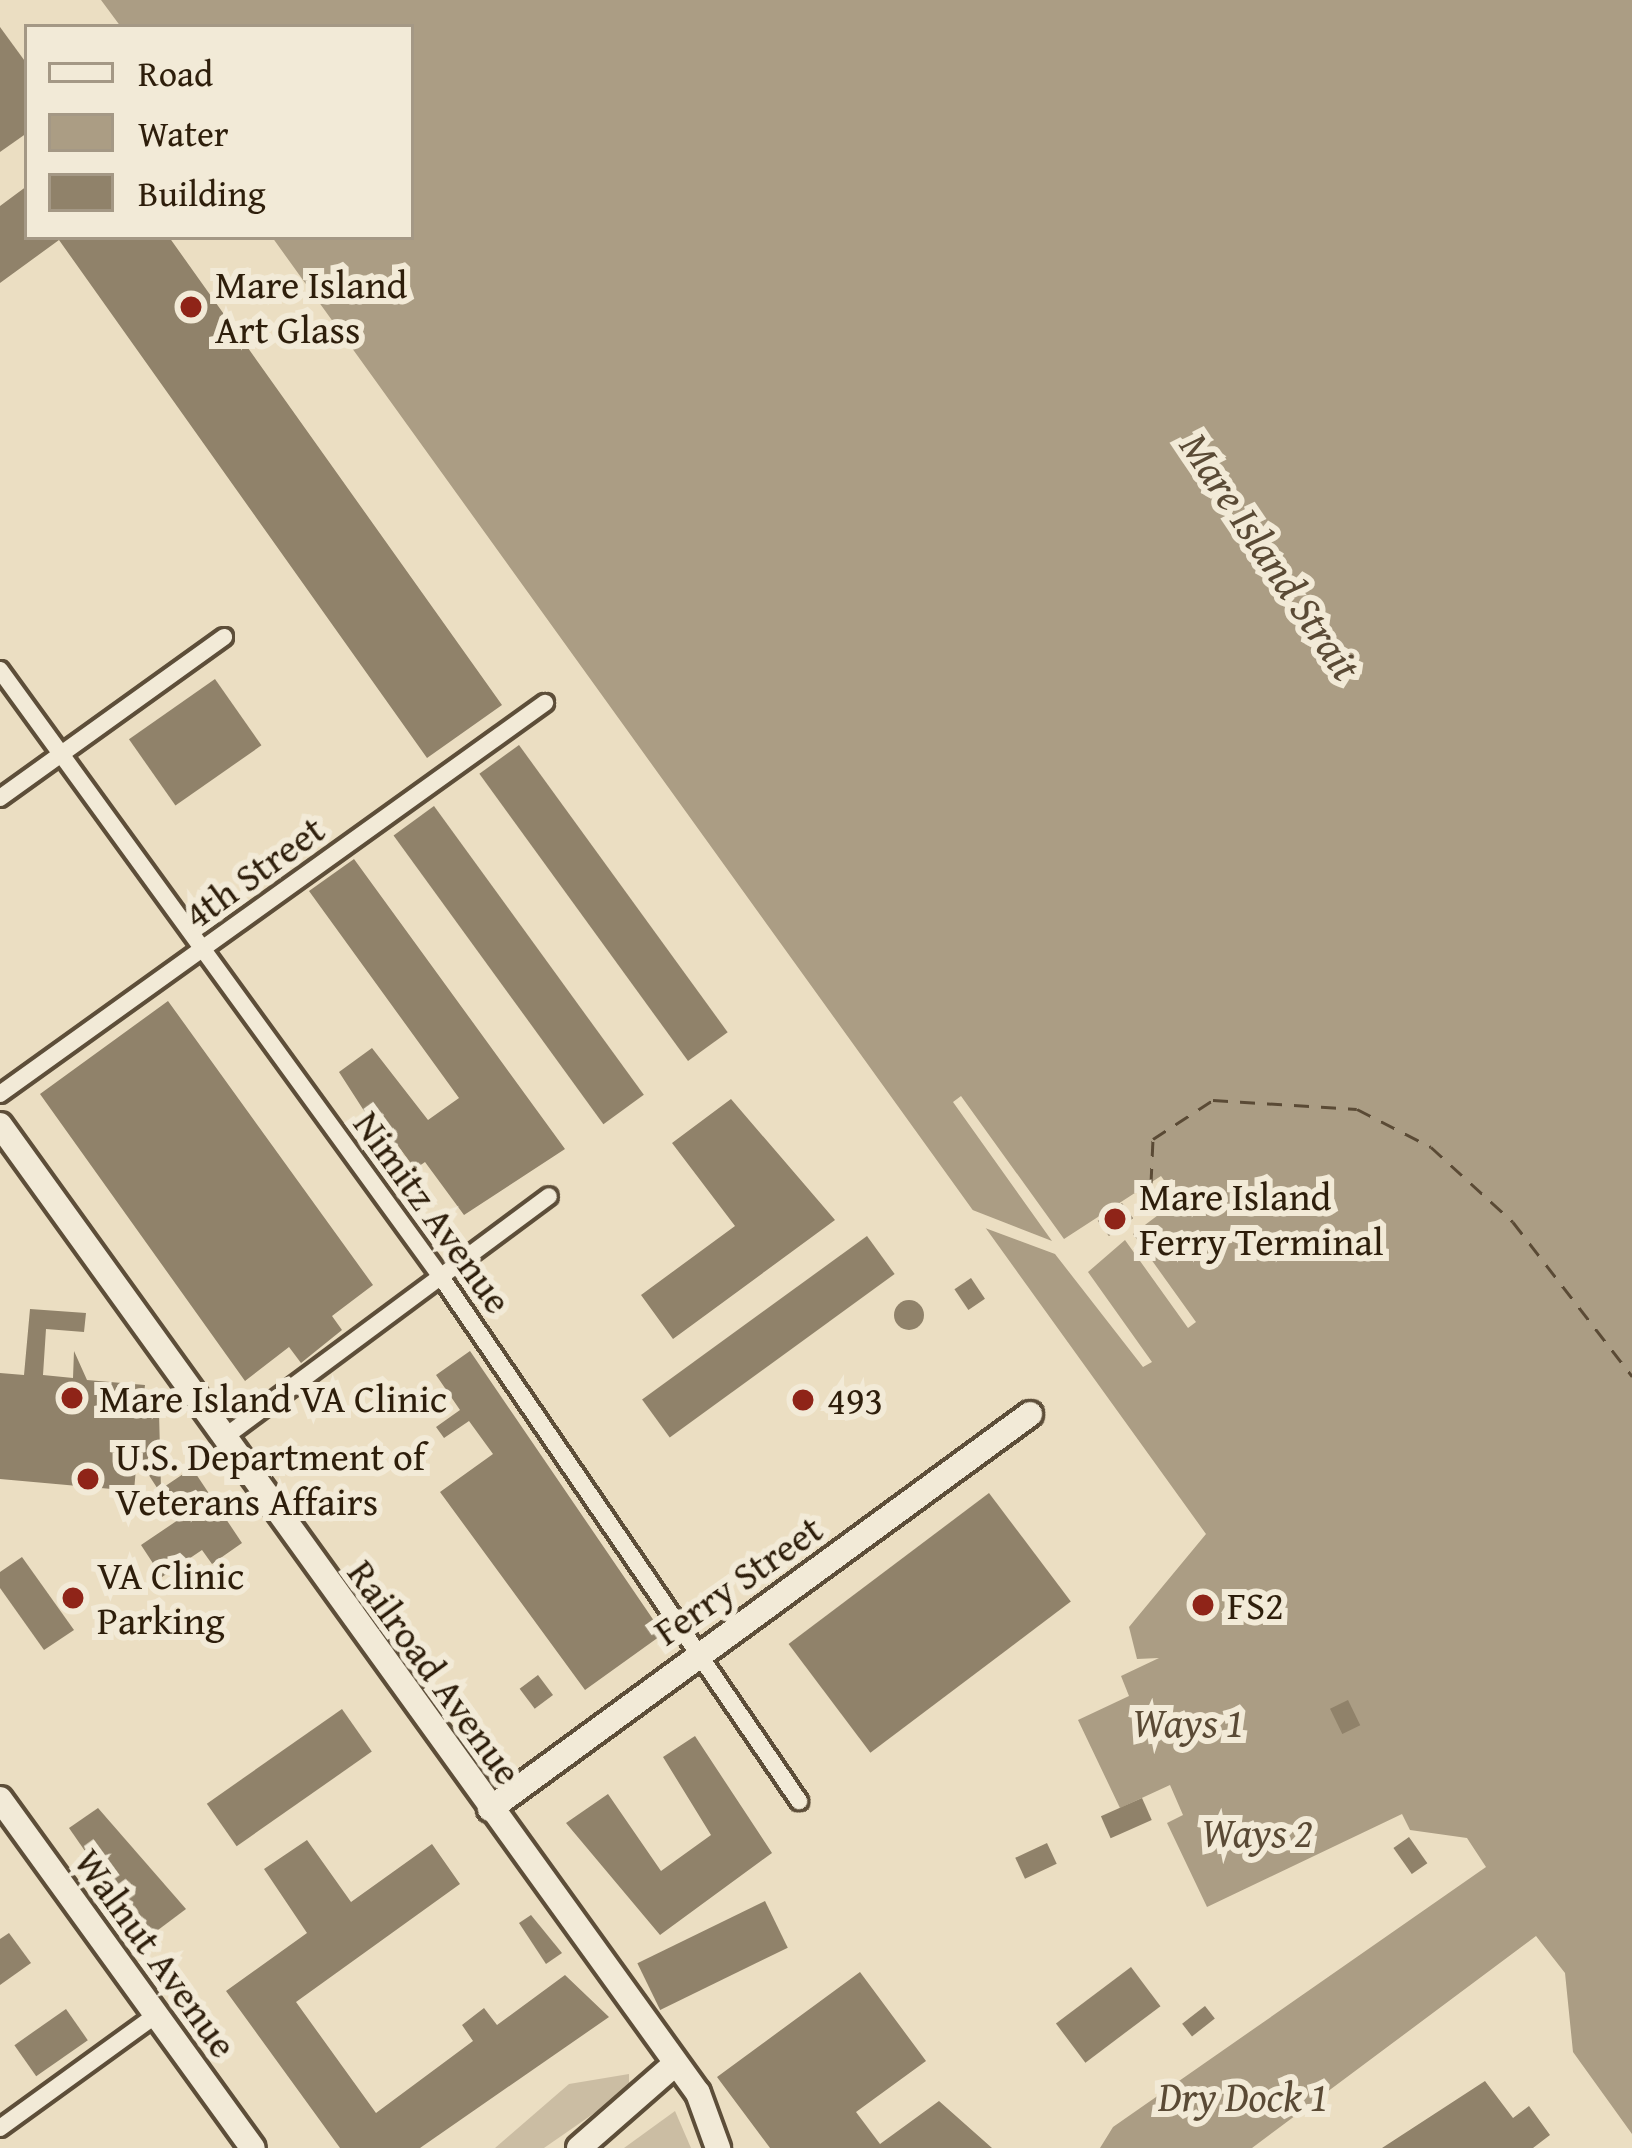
<!DOCTYPE html>
<html>
<head>
<meta charset="utf-8">
<style>
  body { margin:0 }
  #map { position:relative; width:1632px; height:2148px; overflow:hidden; background:#ebdec2; font-family:"Gentium Book Plus",serif }
  div>[style] { position:absolute }
  [style*='--x'] { left:calc(var(--x)*1px); top:calc(var(--y)*1px); width:calc(var(--w)*1px); rotate:calc(var(--a)*1deg) }
  .green>* { inset:0; background:#cbbda3 }
  .water>* { inset:0; background:#ab9d84 }
  .pier>* { inset:0; background:#ebdec2 }
  .ferry>* { height:3px; margin-top:-1.5px; transform-origin:0; background:repeating-linear-gradient(90deg,#5a4a35 0 15px,transparent 0 27px) }
  .building>* { inset:0; background:#90826a; transform-origin:0 0 }
  .round { border-radius:50% }
  .roads { filter:drop-shadow(3px 0 #5d4e39) drop-shadow(-3px 0 #5d4e39) drop-shadow(0 3px #5d4e39) drop-shadow(0 -3px #5d4e39) }
  .street>* { height:16px; margin:-8px; padding:0 8px; transform-origin:8px; border-radius:8px; background:#f2ead7 }
  .secondary>* { height:24px; margin:-12px; padding:0 12px; transform-origin:12px; border-radius:12px; background:#f2ead7 }
  .dots>* { width:33px; height:33px; translate:-50% -50%; box-sizing:border-box; border:6px solid #f2ead7; border-radius:50% }
  span { translate:-50% -50%; white-space:nowrap; text-align:center; line-height:1.15; -webkit-text-stroke:12px #f2ead7; paint-order:stroke }
  .poi-label { font-size:39px; color:#2e1e0b }
  .left { translate:0 -50%; text-align:left }
  .street-label { font-size:39px; color:#2e1e0b }
  .water-label { font-size:42px; color:#5a4a35; font-style:italic }
  .legend { position:absolute; left:24px; top:24px; width:390px; height:216px; box-sizing:border-box; background:#f2ead7; border:3px solid #a49885; margin:0; padding:15px 21px; list-style:none; font-size:36px; color:#2e1e0b }
  .legend li { display:flex; align-items:center; gap:24px; height:60px }
  .legend b { width:60px; border:3px solid #a49885 }
</style>
</head>
<body>
<div id="map">
  <div class="green">
    <i style="clip-path:polygon(629px 2074px,629px 2089px,544px 2148px,495px 2148px,569px 2084px)"></i>
    <i style="clip-path:polygon(675px 2111px,691px 2148px,624px 2148px)"></i>
  </div>
  <div class="water">
    <i style="clip-path:polygon(101px 0,1632px 0,1632px 2134px,1573px 2052px,1565px 1973px,1536px 1936px,1252px 2148px,1100px 2148px,1113px 2127px,1486px 1867px,1467px 1838px,1410px 1830px,1402px 1814px,1207px 1907px,1167px 1823px,1183px 1815px,1170px 1785px,1120px 1808px,1078px 1720px,1129px 1696px,1121px 1676px,1159px 1658px,1137px 1659px,1129px 1627px,1206px 1534px,272px 237px,411px 237px,411px 27px,121px 27px)"></i>
  </div>
  <div class="pier">
    <i style="clip-path:polygon(961px 1096px,1064px 1239px,1161px 1176px,1178px 1200px,1133px 1234px,1196px 1322px,1188px 1328px,1125px 1240px,1088px 1272px,1152px 1362px,1143px 1367px,1055px 1254px,985px 1228px,970px 1209px,1052px 1241px,953px 1102px)"></i>
  </div>
  <div class="ferry">
    <i style="--x:1151;--y:1183;--w:44;--a:-87.4"></i>
    <i style="--x:1153;--y:1139;--w:72;--a:-33"></i>
    <i style="--x:1213;--y:1100;--w:144;--a:3.6"></i>
    <i style="--x:1357;--y:1109;--w:83;--a:27.2"></i>
    <i style="--x:1431;--y:1147;--w:111;--a:42.4"></i>
    <i style="--x:1513;--y:1222;--w:195;--a:52.3"></i>
  </div>
  <div class="building">
    <i style="clip-path:polygon(0 27px,27px 64px,27px 133px,0 152px)"></i>
    <i style="clip-path:polygon(27px 186px,27px 237px,169px 237px,502px 705px,427px 758px,59px 240px,0 283px,0 206px)"></i>
    <i style="left:215px;top:679px;width:81px;height:105px;rotate:55deg"></i>
    <i style="left:519px;top:745px;width:355px;height:49px;rotate:54deg"></i>
    <i style="left:434px;top:806px;width:357px;height:50px;rotate:54deg"></i>
    <i style="clip-path:polygon(354px 859px,565px 1149px,464px 1215px,425px 1162px,415px 1169px,396px 1143px,388px 1148px,339px 1072px,372px 1048px,428px 1120px,459px 1098px,309px 891px)"></i>
    <i style="clip-path:polygon(168px 1001px,373px 1285px,332px 1316px,342px 1330px,301px 1363px,289px 1347px,245px 1381px,40px 1094px)"></i>
    <i style="clip-path:polygon(731px 1099px,835px 1220px,673px 1339px,641px 1295px,735px 1226px,672px 1143px)"></i>
    <i style="left:1122px;top:1203px;width:19px;height:30px;rotate:54deg"></i>
    <i style="left:867px;top:1236px;width:47px;height:278px;rotate:54deg"></i>
    <i style="left:971px;top:1278px;width:25px;height:20px;rotate:56deg"></i>
    <i class="round" style="left:894px;top:1300px;width:30px;height:30px"></i>
    <i style="clip-path:polygon(30px 1309px,86px 1313px,84px 1332px,46px 1329px,43px 1375px,73px 1378px,74px 1351px,87px 1380px,145px 1385px,142px 1411px,159px 1412px,161px 1489px,192px 1468px,242px 1543px,212px 1564px,202px 1550px,162px 1577px,141px 1545px,178px 1520px,137px 1457px,134px 1491px,0 1479px,0 1373px,24px 1375px)"></i>
    <i style="clip-path:polygon(470px 1351px,663px 1634px,585px 1690px,440px 1492px,493px 1454px,469px 1421px,444px 1438px,436px 1427px,460px 1410px,436px 1375px)"></i>
    <i style="left:989px;top:1493px;width:136px;height:251px;rotate:53deg"></i>
    <i style="clip-path:polygon(22px 1557px,74px 1630px,44px 1650px,0 1588px,0 1572px)"></i>
    <i style="left:538px;top:1675px;width:25px;height:23px;rotate:53deg"></i>
    <i style="left:1348px;top:1700px;width:28px;height:20px;rotate:64deg"></i>
    <i style="left:342px;top:1709px;width:52px;height:165px;rotate:55deg"></i>
    <i style="clip-path:polygon(695px 1736px,772px 1853px,660px 1935px,566px 1823px,608px 1794px,661px 1871px,711px 1835px,663px 1757px)"></i>
    <i style="left:1142px;top:1798px;width:24px;height:45px;rotate:66deg"></i>
    <i style="clip-path:polygon(98px 1808px,186px 1909px,146px 1939px,69px 1828px)"></i>
    <i style="left:1409px;top:1837px;width:32px;height:19px;rotate:55deg"></i>
    <i style="clip-path:polygon(307px 1840px,351px 1902px,432px 1844px,460px 1884px,296px 2002px,376px 2113px,473px 2041px,462px 2025px,484px 2008px,497px 2025px,565px 1975px,609px 2017px,420px 2148px,340px 2148px,226px 1991px,307px 1933px,264px 1869px)"></i>
    <i style="left:1047px;top:1843px;width:23px;height:35px;rotate:65deg"></i>
    <i style="left:765px;top:1901px;width:52px;height:142px;rotate:64deg"></i>
    <i style="clip-path:polygon(531px 1915px,562px 1953px,546px 1964px,519px 1923px)"></i>
    <i style="clip-path:polygon(9px 1933px,31px 1963px,0 1985px,0 1939px)"></i>
    <i style="left:1131px;top:1967px;width:49px;height:94px;rotate:53deg"></i>
    <i style="clip-path:polygon(860px 1972px,926px 2061px,856px 2112px,880px 2144px,939px 2101px,992px 2148px,770px 2148px,717px 2077px)"></i>
    <i style="left:1205px;top:2006px;width:16px;height:29px;rotate:52deg"></i>
    <i style="left:66px;top:2009px;width:38px;height:63px;rotate:55deg"></i>
    <i style="clip-path:polygon(1485px 2081px,1513px 2118px,1529px 2106px,1550px 2135px,1533px 2148px,1382px 2148px)"></i>
  </div>
  <div class="roads">
    <div class="street">
      <i style="--x:0;--y:670;--w:750;--a:54"></i>
      <i style="--x:441;--y:1277;--w:635;--a:55.66"></i>
      <i style="--x:0;--y:798;--w:276;--a:-35.7"></i>
      <i style="--x:0;--y:1094;--w:671;--a:-35.66"></i>
      <i style="--x:222;--y:1439;--w:407;--a:-36.6"></i>
      <i style="--x:0;--y:2128;--w:193;--a:-35.9"></i>
    </div>
    <div class="secondary">
      <i style="--x:0;--y:1125;--w:1193;--a:54.21"></i>
      <i style="--x:698;--y:2093;--w:59;--a:70"></i>
      <i style="--x:0;--y:1799;--w:431;--a:54.1"></i>
      <i style="--x:490;--y:1809;--w:669;--a:-36.18"></i>
      <i style="--x:579;--y:2148;--w:128;--a:-41.2"></i>
    </div>
  </div>
  <div class="dots">
    <i style="left:191px;top:307px;background:#8f2418"></i>
    <i style="left:1115px;top:1219px;background:#8f2418"></i>
    <i style="left:72px;top:1398px;background:#8f2418"></i>
    <i style="left:803px;top:1400px;background:#8f2418"></i>
    <i style="left:88px;top:1479px;background:#8f2418"></i>
    <i style="left:73px;top:1598px;background:#8f2418"></i>
    <i style="left:1203px;top:1605px;background:#8f2418"></i>
  </div>
  <div class="poi-label">
    <span class="left" style="left:215px;top:307px">Mare Island<br>Art Glass</span>
    <span class="left" style="left:1139px;top:1219px">Mare Island<br>Ferry Terminal</span>
    <span class="left" style="left:99px;top:1398px">Mare Island VA Clinic</span>
    <span class="left" style="left:827px;top:1400px">493</span>
    <span class="left" style="left:115px;top:1479px">U.S. Department of<br>Veterans Affairs</span>
    <span class="left" style="left:97px;top:1598px">VA Clinic<br>Parking</span>
    <span class="left" style="left:1227px;top:1605px">FS2</span>
  </div>
  <div class="street-label">
    <span style="left:254px;top:872px;rotate:-36deg">4th Street</span>
    <span style="left:433px;top:1212px;rotate:54deg">Nimitz Avenue</span>
    <span style="left:738px;top:1580px;rotate:-35deg">Ferry Street</span>
    <span style="left:435px;top:1672px;rotate:54deg">Railroad Avenue</span>
    <span style="left:156px;top:1953px;rotate:54deg">Walnut Avenue</span>
  </div>
  <div class="water-label">
    <span style="left:1271px;top:556px;rotate:56deg">Mare Island Strait</span>
    <span style="left:1188px;top:1722px">Ways 1</span>
    <span style="left:1257px;top:1832px">Ways 2</span>
    <span style="left:1243px;top:2096px">Dry Dock 1</span>
  </div>
  <ul class="legend">
  <li><b style="height:15px;background:#f2ead7"></b>Road</li>
  <li><b style="height:33px;background:#ab9d84"></b>Water</li>
  <li><b style="height:33px;background:#90826a"></b>Building</li>
  </ul>
</div>
</body>
</html>
